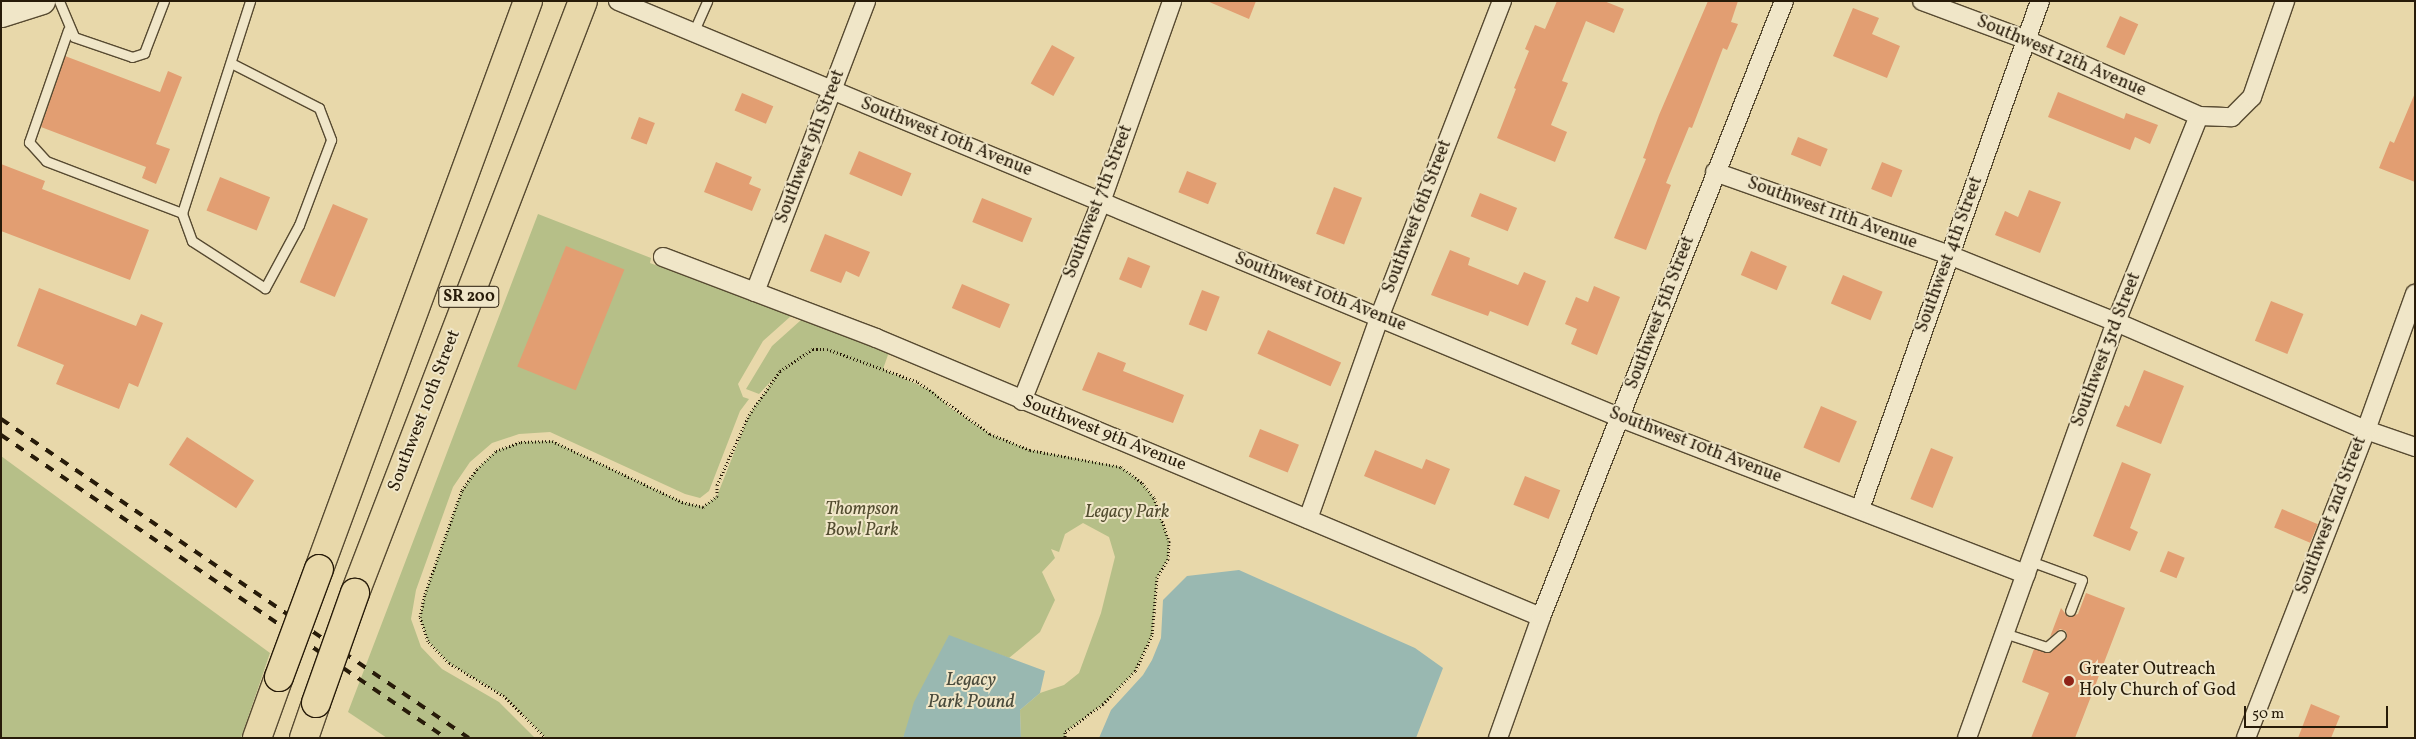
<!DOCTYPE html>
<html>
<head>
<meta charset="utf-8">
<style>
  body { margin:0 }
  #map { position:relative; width:2416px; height:739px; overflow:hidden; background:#e8d8aa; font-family:Vollkorn,serif }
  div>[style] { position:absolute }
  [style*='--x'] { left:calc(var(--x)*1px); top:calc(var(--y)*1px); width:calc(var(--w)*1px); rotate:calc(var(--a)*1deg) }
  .green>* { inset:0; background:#b6bf88 }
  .water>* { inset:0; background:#99b8b1 }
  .building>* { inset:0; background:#e29e72; transform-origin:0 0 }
  .path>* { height:3px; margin-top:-1.5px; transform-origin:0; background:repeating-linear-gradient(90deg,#271b09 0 1px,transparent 0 3.5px) }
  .roads { filter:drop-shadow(1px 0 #574a31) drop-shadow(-1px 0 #574a31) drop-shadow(0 1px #574a31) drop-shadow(0 -1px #574a31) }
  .lane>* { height:9px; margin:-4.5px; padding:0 4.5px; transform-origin:4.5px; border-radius:4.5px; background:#f0e6c8 }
  .street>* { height:18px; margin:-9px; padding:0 9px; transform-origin:9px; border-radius:9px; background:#f0e6c8 }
  .secondary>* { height:25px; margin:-12.5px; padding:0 12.5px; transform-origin:12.5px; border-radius:12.5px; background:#f0e6c8 }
  .primary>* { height:28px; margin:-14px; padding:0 14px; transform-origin:14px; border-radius:14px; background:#e8d8aa }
  .rail>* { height:4px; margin-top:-2px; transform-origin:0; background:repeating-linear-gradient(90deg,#271b09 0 9px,transparent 0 18px) }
  .bridges { filter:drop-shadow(1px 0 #271b09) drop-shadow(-1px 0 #271b09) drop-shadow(0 1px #271b09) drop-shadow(0 -1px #271b09) }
  .primary-bridge>* { height:28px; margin:-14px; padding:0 14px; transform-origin:14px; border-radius:14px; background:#e8d8aa }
  .dots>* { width:14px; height:14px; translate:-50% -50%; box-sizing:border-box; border:2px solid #f0e6c8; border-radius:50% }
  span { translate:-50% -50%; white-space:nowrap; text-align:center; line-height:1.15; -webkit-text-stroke:4px #f0e6c8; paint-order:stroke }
  .shield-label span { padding:1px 4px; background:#f0e6c8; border:1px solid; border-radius:4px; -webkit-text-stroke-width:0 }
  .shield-label { font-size:16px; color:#271b09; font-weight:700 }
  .street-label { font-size:18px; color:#271b09 }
  .park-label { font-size:18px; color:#524c2f; font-style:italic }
  .poi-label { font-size:18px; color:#271b09 }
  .left { translate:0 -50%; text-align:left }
  .water-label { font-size:19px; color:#494a3b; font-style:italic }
  .frame { position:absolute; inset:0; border:2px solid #271b09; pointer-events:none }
  .scale { position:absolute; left:2244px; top:706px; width:144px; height:22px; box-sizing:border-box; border:2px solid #271b09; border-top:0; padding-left:6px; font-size:15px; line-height:18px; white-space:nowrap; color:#271b09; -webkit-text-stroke:4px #f0e6c8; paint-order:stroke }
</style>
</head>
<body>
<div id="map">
  <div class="green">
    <i style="clip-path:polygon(538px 214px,651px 258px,650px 263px,791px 316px,763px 341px,738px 384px,743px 397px,749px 399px,740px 411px,709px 491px,700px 498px,685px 494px,550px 432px,519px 434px,492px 443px,470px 462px,453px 487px,416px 590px,411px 619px,421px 647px,442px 669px,499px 702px,535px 738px,387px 738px,348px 712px)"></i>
    <i style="clip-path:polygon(801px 320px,889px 352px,883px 369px,934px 392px,949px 407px,990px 434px,1030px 450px,1121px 467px,1142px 483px,1154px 498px,1169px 541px,1168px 559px,1157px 577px,1152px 635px,1135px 671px,1103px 704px,1065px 732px,1065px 738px,1021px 738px,1020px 710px,1040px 693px,1064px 685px,1079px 673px,1101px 613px,1115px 557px,1109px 537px,1083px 523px,1065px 534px,1059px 552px,1051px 549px,1055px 558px,1042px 572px,1055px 600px,1040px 632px,1009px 658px,949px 636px,903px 738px,546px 738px,504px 696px,449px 663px,428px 641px,420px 617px,425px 594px,462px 490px,477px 469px,496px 451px,521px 442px,552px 441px,682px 502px,703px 507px,717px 496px,749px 415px,777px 375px,759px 394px,746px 389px,772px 346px)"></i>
    <i style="clip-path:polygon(1px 456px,270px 653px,241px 738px,1px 738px)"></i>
  </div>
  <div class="water">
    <i style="clip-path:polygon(1239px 570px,1415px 648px,1443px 668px,1416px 738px,1099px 738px,1111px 710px,1143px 675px,1152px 660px,1161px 638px,1163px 600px,1187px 576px)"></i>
    <i style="clip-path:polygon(949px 635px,1045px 671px,1040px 693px,1020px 710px,1021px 738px,903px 738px,914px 702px)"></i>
  </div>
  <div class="building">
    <i style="clip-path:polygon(1207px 1px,1256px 1px,1249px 19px)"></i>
    <i style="clip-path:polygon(1557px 1px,1604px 1px,1624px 9px,1614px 33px,1586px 21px,1562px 81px,1568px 83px,1551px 125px,1567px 132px,1555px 162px,1497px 138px,1516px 89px,1514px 88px,1529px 51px,1525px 49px,1535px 25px,1545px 29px)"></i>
    <i style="clip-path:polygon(1708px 1px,1738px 1px,1731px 22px,1738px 24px,1727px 50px,1723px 48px,1692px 128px,1689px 127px,1666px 183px,1671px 185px,1646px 250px,1614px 238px,1646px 159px,1643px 158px,1659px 115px)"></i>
    <i style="clip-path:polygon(1853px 8px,1879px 18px,1872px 34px,1900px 46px,1887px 78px,1833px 56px)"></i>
    <i style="left:2120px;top:16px;width:20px;height:34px;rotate:24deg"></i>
    <i style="left:1052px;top:45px;width:26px;height:44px;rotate:29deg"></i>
    <i style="clip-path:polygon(65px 56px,160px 92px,168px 71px,182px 77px,156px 144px,170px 149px,156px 184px,142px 178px,146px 167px,41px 127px)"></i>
    <i style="clip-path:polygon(2058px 92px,2124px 119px,2126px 113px,2158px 125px,2150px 144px,2135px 137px,2130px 150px,2048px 117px)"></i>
    <i style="left:742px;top:93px;width:34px;height:19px;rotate:23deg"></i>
    <i style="clip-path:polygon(2415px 93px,2415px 182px,2379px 168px,2390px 141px,2394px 143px)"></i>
    <i style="left:639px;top:117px;width:17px;height:23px;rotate:21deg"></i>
    <i style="left:1798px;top:137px;width:32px;height:19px;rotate:22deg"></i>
    <i style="left:859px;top:151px;width:57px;height:25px;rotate:23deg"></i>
    <i style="clip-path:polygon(716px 162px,752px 177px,749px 184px,761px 189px,752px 211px,704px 192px)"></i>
    <i style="left:1882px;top:162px;width:22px;height:29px;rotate:22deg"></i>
    <i style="clip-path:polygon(1px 164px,45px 181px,42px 189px,149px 230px,130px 280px,1px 231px)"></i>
    <i style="left:1187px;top:171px;width:32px;height:23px;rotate:22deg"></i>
    <i style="left:220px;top:177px;width:54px;height:36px;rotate:22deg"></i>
    <i style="left:1334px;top:187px;width:30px;height:50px;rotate:21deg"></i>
    <i style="clip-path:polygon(2029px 190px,2061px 202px,2040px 253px,1995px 235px,2005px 211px,2018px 217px)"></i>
    <i style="left:1480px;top:193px;width:40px;height:25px;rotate:22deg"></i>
    <i style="left:982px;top:198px;width:54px;height:26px;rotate:22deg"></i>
    <i style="left:333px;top:204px;width:38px;height:85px;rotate:23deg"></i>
    <i style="clip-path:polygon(825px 234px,870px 252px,859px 277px,846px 271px,841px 283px,810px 271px)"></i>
    <i style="left:566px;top:246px;width:63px;height:130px;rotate:22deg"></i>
    <i style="clip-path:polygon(1450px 250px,1470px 258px,1468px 265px,1518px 285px,1524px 272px,1546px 281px,1528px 326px,1490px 311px,1488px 316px,1431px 295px)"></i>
    <i style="left:1751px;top:251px;width:39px;height:26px;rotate:23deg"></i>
    <i style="left:1128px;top:257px;width:24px;height:24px;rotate:22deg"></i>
    <i style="left:1843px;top:275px;width:43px;height:31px;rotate:23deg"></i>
    <i style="left:962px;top:284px;width:52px;height:26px;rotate:23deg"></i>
    <i style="clip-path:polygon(1594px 286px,1620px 297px,1597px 355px,1571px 344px,1577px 329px,1565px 324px,1576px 297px,1588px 302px)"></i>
    <i style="clip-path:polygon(39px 288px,136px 326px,141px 314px,163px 323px,138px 387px,129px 383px,119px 409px,56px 384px,64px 365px,17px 346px)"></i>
    <i style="left:1202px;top:290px;width:19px;height:37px;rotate:21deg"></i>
    <i style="left:2271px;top:301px;width:35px;height:43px;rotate:22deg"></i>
    <i style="left:1268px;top:330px;width:80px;height:26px;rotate:24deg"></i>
    <i style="clip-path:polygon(1098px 352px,1126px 363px,1123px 371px,1184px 395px,1173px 423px,1082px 390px)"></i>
    <i style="clip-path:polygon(2144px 370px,2184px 386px,2161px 444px,2116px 426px,2125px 405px,2129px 407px)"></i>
    <i style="left:1821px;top:406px;width:39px;height:45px;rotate:23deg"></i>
    <i style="left:1260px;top:429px;width:42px;height:30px;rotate:22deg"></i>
    <i style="left:187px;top:437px;width:80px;height:33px;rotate:33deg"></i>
    <i style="left:1931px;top:448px;width:24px;height:55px;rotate:22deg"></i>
    <i style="clip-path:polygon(1375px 450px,1422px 469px,1426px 459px,1450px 469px,1435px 505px,1364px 476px)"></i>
    <i style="clip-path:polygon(2122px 462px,2151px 474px,2130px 528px,2138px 532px,2130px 551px,2093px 536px)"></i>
    <i style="left:1525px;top:476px;width:38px;height:31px;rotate:22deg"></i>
    <i style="left:2282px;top:509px;width:39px;height:20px;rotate:23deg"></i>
    <i style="left:2168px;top:551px;width:18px;height:22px;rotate:22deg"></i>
    <i style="clip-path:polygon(2086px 593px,2125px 608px,2075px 738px,2031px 738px,2049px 693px,2022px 682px,2034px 649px,2049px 653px,2067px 638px,2066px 631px,2060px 629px,2050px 637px,2061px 608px,2068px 617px,2078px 614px)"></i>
    <i style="clip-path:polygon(2311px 704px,2340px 716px,2331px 738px,2298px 738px)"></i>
  </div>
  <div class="path">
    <i style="--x:546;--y:738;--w:59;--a:-135"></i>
    <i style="--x:504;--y:696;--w:64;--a:-149"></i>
    <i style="--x:449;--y:663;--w:30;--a:-134"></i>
    <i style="--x:428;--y:641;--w:25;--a:-108"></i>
    <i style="--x:420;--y:617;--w:24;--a:-78"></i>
    <i style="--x:425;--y:594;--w:110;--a:-70.4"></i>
    <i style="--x:462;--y:490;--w:26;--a:-54"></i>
    <i style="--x:477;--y:469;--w:26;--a:-43"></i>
    <i style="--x:496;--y:451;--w:27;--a:-20"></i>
    <i style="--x:521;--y:442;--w:31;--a:-2"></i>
    <i style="--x:552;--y:441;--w:144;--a:25.1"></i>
    <i style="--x:682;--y:502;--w:22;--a:13"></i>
    <i style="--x:703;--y:507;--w:18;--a:-38"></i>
    <i style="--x:717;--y:496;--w:11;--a:-90"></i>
    <i style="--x:717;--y:485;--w:77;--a:-65.4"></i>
    <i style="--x:749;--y:415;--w:54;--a:-54.8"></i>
    <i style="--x:780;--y:371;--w:40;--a:-34"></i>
    <i style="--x:813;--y:349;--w:14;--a:0"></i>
    <i style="--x:827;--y:349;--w:97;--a:19.9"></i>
    <i style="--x:918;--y:382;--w:89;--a:35.8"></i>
    <i style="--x:990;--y:434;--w:43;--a:21.8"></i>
    <i style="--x:1030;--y:450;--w:93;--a:10.6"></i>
    <i style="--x:1121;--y:467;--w:26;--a:37"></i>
    <i style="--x:1142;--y:483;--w:19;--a:51"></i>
    <i style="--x:1154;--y:498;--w:46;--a:70.8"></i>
    <i style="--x:1169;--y:541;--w:18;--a:93"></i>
    <i style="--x:1168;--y:559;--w:21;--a:121"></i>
    <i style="--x:1157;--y:577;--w:58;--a:94.9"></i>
    <i style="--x:1152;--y:635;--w:40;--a:115"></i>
    <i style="--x:1135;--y:671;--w:46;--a:134.1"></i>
    <i style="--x:1103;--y:704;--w:47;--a:143.6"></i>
    <i style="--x:1065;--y:732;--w:6;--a:90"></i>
  </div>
  <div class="roads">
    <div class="lane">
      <i style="--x:59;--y:1;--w:39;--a:67"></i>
      <i style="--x:74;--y:37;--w:61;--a:19"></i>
      <i style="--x:132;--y:57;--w:13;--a:-18"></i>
      <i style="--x:144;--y:53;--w:56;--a:-69"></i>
      <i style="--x:68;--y:30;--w:119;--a:109.2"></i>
      <i style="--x:29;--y:142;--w:25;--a:48"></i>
      <i style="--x:46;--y:161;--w:146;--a:20.9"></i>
      <i style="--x:693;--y:33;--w:35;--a:-66"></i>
      <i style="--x:231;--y:63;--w:99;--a:27.1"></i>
      <i style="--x:319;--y:108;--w:34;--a:69"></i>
      <i style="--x:331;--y:140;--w:91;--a:110.6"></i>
      <i style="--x:299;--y:225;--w:72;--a:118.4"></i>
      <i style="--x:265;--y:288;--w:87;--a:-147.2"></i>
      <i style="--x:192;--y:241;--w:30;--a:-110"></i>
      <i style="--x:182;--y:213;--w:223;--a:-72.2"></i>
      <i style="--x:2030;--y:561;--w:55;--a:20.1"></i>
      <i style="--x:2082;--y:580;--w:33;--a:111"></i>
      <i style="--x:2004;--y:633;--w:45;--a:18"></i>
      <i style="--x:2047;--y:647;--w:18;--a:-41"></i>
    </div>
    <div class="street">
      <i style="--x:618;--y:1;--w:1086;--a:22.58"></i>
      <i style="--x:1621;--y:418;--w:434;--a:21.1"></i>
      <i style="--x:1922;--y:1;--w:112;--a:20.4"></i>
      <i style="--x:2027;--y:40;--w:188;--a:23.8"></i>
      <i style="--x:1715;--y:172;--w:248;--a:19.5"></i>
      <i style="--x:1949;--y:255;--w:180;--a:21.9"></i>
      <i style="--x:2116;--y:322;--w:272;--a:23.4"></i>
      <i style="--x:2366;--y:430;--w:52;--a:19.1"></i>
      <i style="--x:663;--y:257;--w:228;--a:20.8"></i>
      <i style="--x:876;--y:338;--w:721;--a:22.76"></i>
      <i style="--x:755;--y:292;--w:311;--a:-69.1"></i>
      <i style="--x:1022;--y:401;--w:214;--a:-68.3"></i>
      <i style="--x:1101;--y:202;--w:213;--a:-70.5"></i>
      <i style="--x:1860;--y:509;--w:539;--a:-70.49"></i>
      <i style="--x:1308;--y:519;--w:213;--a:-70.5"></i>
      <i style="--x:1379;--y:318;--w:340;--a:-68.8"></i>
      <i style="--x:1498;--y:738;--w:128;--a:-70.4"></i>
      <i style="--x:1541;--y:617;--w:662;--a:-68.47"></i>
      <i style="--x:1967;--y:738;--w:442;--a:-70.3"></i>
      <i style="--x:2116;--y:322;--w:222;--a:-68.1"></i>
      <i style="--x:2199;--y:116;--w:33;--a:2"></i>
      <i style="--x:2232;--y:117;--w:28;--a:-45"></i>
      <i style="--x:2252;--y:97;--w:102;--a:-71"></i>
      <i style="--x:2246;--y:738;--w:331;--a:-68.7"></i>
      <i style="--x:2366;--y:430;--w:145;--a:-70.2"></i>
    </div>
    <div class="secondary">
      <i style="--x:1;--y:14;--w:43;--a:-17.6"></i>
    </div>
    <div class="primary">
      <i style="--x:319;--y:569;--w:605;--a:-69.8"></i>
      <i style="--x:355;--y:593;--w:634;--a:-68.94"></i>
      <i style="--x:257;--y:738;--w:65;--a:-70.2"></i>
      <i style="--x:304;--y:738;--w:37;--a:-71"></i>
    </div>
  </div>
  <div class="rail">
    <i style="--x:1;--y:419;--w:566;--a:34.28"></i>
    <i style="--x:1;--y:435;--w:538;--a:34.25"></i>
  </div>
  <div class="bridges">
    <div class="primary-bridge">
      <i style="--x:279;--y:677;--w:115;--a:-69.7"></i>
      <i style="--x:316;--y:703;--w:117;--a:-70.5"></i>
    </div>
  </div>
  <div class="dots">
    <i style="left:2069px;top:681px;background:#8f2418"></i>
  </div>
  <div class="shield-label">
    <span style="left:469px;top:297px">SR 200</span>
  </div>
  <div class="street-label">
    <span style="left:2061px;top:57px;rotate:23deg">Southwest 12th Avenue</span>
    <span style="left:946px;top:138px;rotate:22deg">Southwest 10th Avenue</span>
    <span style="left:811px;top:147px;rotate:-69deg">Southwest 9th Street</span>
    <span style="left:1099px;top:202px;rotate:-69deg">Southwest 7th Street</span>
    <span style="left:1832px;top:214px;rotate:20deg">Southwest 11th Avenue</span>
    <span style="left:1418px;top:217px;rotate:-69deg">Southwest 6th Street</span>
    <span style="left:1950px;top:255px;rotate:-70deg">Southwest 4th Street</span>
    <span style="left:1320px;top:293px;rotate:22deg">Southwest 10th Avenue</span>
    <span style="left:1661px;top:313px;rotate:-69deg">Southwest 5th Street</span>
    <span style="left:2107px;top:350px;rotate:-69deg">Southwest 3rd Street</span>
    <span style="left:425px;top:411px;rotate:-69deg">Southwest 10th Street</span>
    <span style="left:1104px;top:434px;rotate:22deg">Southwest 9th Avenue</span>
    <span style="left:1695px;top:446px;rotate:21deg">Southwest 10th Avenue</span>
    <span style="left:2332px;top:516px;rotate:-69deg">Southwest 2nd Street</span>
  </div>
  <div class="park-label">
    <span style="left:862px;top:521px">Thompson<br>Bowl Park</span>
    <span style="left:1127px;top:513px">Legacy Park</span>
  </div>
  <div class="poi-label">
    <span class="left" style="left:2079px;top:681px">Greater Outreach<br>Holy Church of God</span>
  </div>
  <div class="water-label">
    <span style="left:971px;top:692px">Legacy<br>Park Pound</span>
  </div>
  <div class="frame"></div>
  <div class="scale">50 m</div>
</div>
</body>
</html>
